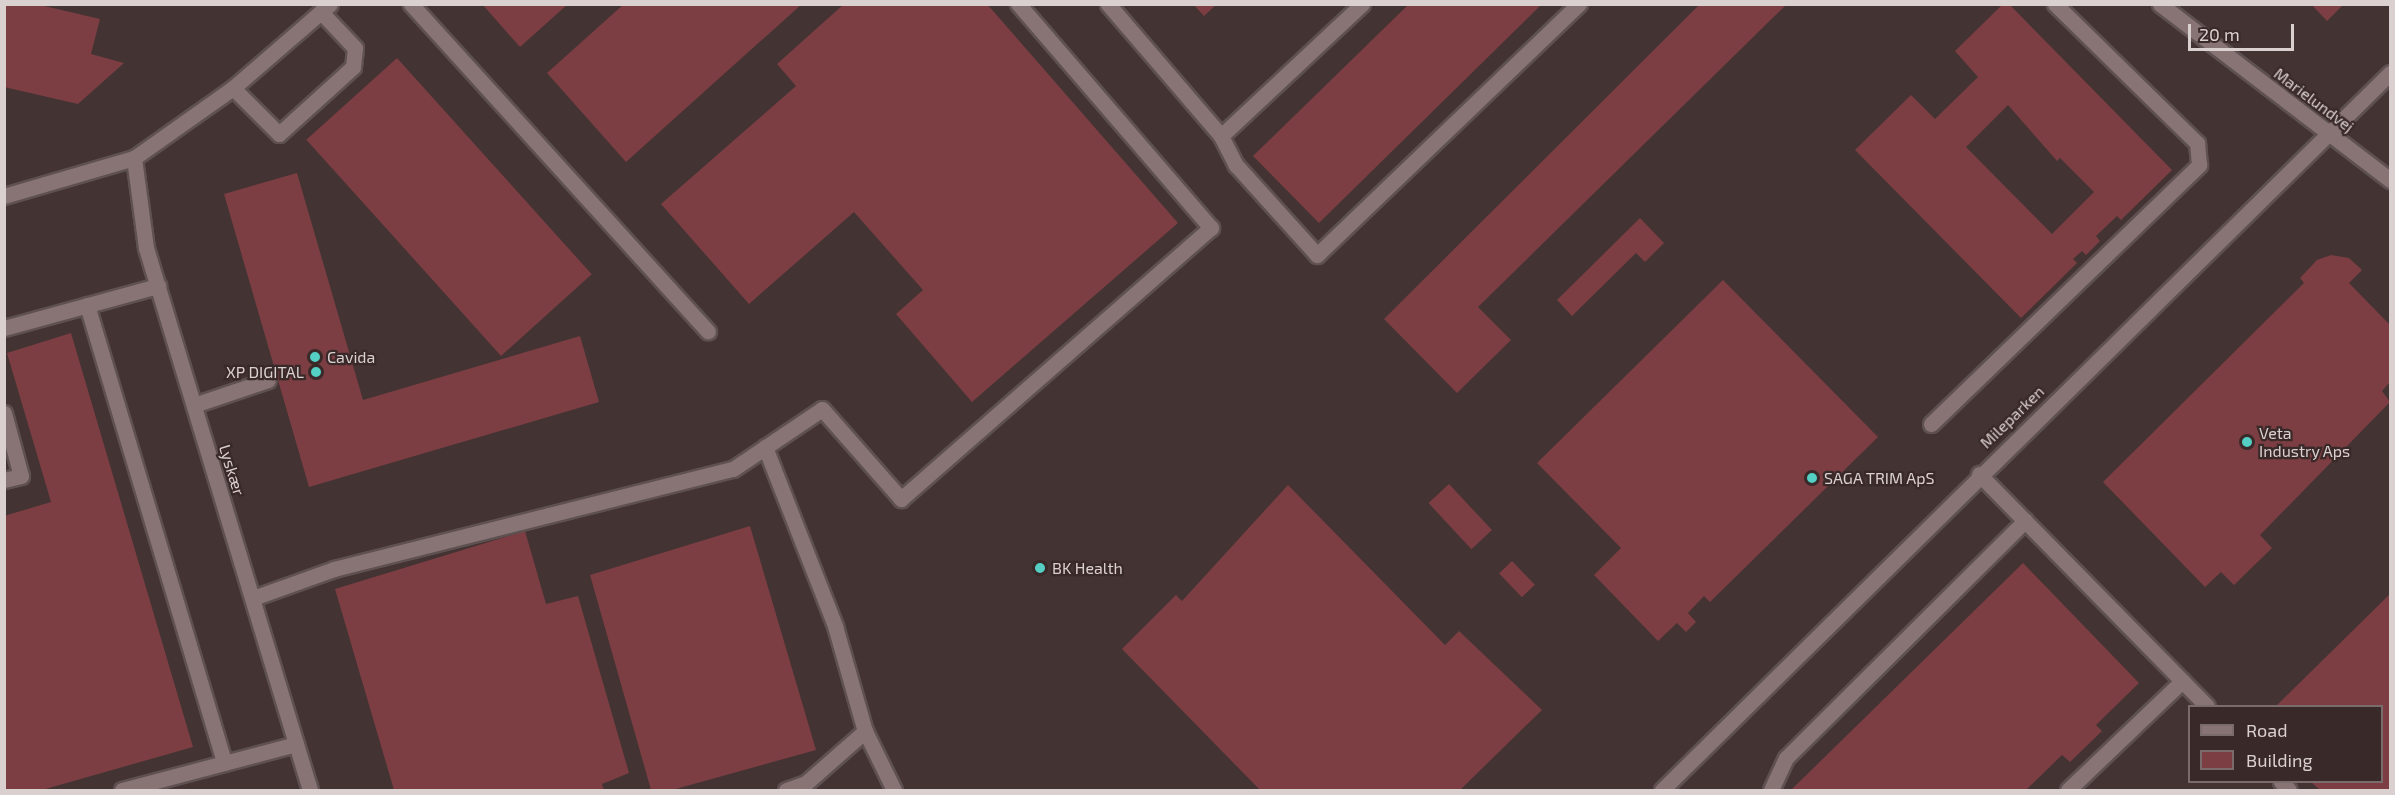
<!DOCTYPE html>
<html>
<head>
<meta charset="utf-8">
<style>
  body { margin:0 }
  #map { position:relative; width:2395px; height:795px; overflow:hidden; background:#433333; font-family:"Exo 2",sans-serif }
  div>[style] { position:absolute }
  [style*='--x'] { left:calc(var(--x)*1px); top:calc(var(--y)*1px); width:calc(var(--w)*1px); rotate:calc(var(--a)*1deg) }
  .building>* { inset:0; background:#7c3e43; transform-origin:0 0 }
  .roads { filter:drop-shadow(2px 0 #5f5151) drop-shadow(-2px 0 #5f5151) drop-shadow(0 2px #5f5151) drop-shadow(0 -2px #5f5151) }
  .minor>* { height:15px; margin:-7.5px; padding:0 7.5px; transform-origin:7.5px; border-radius:7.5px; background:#887475 }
  .dots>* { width:16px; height:16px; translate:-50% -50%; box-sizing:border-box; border:3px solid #392929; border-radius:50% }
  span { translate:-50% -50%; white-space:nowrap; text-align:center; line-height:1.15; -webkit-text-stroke:4.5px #392929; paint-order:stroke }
  .street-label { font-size:16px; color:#dbd0d0 }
  .poi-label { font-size:16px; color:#dbd0d0 }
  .left { translate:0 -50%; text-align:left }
  .right { translate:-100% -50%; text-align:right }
  .frame { position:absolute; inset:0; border:6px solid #dbd0d0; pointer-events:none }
  .legend { position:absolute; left:2188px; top:705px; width:195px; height:78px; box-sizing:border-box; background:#392929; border:2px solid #7a6c6c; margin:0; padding:8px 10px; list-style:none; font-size:18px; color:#dbd0d0 }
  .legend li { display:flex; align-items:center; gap:12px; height:30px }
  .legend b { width:30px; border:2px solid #7a6c6c }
  .scale { position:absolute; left:2188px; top:24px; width:106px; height:27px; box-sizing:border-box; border:3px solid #dbd0d0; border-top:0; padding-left:8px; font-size:18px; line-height:21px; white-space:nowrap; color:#dbd0d0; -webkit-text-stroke:4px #392929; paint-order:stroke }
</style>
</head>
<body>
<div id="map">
  <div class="building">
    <i style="clip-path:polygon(4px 4px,36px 4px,100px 19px,91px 54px,124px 63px,78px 104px,4px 87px)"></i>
    <i style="clip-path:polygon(482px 4px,568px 4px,520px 47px)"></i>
    <i style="clip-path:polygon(624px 4px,802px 4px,626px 162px,547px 73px)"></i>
    <i style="clip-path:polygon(844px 4px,987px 4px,1178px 223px,972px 402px,896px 314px,923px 290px,854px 212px,749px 304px,661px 204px,796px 86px,777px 64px)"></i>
    <i style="clip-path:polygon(1193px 4px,1217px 4px,1204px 16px)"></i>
    <i style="clip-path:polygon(1409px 4px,1542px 4px,1319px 223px,1253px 156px)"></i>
    <i style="clip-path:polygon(1700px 4px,1787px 4px,1478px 307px,1511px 340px,1457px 393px,1384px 319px)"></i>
    <i style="clip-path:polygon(evenodd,2003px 4px,2009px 4px,2172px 170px,2121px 220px,2117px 216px,2096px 236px,2100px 241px,2086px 255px,2082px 251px,2073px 259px,2077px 263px,2021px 318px,1855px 150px,1911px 95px,1935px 119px,1978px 77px,1955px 51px,2003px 4px,2008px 105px,2057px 161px,2060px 158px,2094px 192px,2052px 234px,1966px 147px,2008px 105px)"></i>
    <i style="clip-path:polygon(2311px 4px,2344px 4px,2327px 21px)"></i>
    <i style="left:397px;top:58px;width:291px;height:122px;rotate:48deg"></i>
    <i style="clip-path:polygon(297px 173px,363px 400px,580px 336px,599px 402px,309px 487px,224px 194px)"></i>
    <i style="clip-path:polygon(1640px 218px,1664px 243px,1645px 262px,1636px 253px,1572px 316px,1557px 300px)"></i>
    <i style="clip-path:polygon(2331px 255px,2349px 258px,2362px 270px,2349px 283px,2390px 325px,2390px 382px,2382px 391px,2390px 402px,2260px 535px,2272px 548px,2234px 585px,2221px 572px,2205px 587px,2103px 482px,2304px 283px,2300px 278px,2317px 260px)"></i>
    <i style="clip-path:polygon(1723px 280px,1878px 437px,1710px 602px,1704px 596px,1688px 613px,1696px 622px,1686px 632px,1677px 623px,1658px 641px,1594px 575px,1621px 548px,1537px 463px)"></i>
    <i style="clip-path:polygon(71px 333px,193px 747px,42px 790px,4px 790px,4px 516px,51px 502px,7px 353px)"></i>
    <i style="left:1449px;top:484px;width:63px;height:28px;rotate:47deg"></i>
    <i style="clip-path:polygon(1288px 485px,1445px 645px,1459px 631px,1542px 710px,1460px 790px,1260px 790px,1122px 649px,1176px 595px,1182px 601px)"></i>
    <i style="clip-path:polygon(750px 526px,816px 750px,672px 790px,651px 790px,590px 575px)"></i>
    <i style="clip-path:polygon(525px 531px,546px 604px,578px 596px,629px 773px,602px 784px,604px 790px,394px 790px,335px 589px)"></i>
    <i style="left:1512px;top:561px;width:33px;height:18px;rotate:46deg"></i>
    <i style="clip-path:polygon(2023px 563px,2139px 683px,2096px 725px,2102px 731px,2070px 762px,2062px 755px,2026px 790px,1791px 790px)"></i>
    <i style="clip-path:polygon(2390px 594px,2390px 790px,2320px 790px,2311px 782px,2382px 782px,2382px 706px,2276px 706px)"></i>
  </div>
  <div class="roads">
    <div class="minor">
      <i style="--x:411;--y:4;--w:442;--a:47.8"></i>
      <i style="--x:1108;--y:4;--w:174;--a:49.4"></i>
      <i style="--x:1221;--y:136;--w:193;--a:-43.1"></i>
      <i style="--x:2160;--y:4;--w:290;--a:37.4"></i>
      <i style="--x:233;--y:88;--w:65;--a:45"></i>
      <i style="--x:279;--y:134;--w:100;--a:-42.2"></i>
      <i style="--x:353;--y:67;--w:19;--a:-84"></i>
      <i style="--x:355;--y:48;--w:50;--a:-133.4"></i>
      <i style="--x:1221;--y:136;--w:33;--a:63"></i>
      <i style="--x:1236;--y:165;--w:121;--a:48"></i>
      <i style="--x:1317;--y:255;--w:363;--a:-43.8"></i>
      <i style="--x:4;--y:196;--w:135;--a:-16.3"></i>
      <i style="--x:87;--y:305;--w:478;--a:73.3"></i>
      <i style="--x:4;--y:328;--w:160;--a:-15.3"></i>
      <i style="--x:194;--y:405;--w:78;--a:-18.7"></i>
      <i style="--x:4;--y:413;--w:65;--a:74.9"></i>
      <i style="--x:21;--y:476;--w:17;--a:167"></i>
      <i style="--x:1931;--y:424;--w:373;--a:-44"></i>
      <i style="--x:2199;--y:165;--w:22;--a:-95"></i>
      <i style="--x:2197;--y:143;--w:199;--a:-135.6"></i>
      <i style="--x:765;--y:447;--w:192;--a:68.6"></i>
      <i style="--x:835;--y:626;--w:109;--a:74.1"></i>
      <i style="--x:865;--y:731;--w:66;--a:63.8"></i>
      <i style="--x:1979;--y:474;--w:325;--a:45.5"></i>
      <i style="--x:253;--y:598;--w:86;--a:-19.7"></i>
      <i style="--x:334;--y:569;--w:411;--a:-14.1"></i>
      <i style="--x:733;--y:469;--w:107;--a:-34"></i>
      <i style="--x:822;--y:409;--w:120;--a:48.7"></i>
      <i style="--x:901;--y:499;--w:412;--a:-41.2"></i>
      <i style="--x:1211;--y:228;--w:296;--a:-130.7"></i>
      <i style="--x:2281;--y:782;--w:11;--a:45"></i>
      <i style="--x:122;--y:790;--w:180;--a:-14.8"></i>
      <i style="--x:310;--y:790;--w:566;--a:-106.83"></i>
      <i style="--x:146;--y:248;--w:91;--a:-97.6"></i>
      <i style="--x:134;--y:158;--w:121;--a:-35.3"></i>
      <i style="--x:233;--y:88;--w:128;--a:-40.9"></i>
      <i style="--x:786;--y:790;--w:21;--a:-19"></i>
      <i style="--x:806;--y:783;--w:79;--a:-41.4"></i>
      <i style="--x:1662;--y:790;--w:1022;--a:-44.56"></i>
      <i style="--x:1771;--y:790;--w:35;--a:-65"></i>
      <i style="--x:1786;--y:758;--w:337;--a:-44.8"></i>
      <i style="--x:2068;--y:790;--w:158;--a:-43.7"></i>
    </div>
  </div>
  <div class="dots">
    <i style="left:315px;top:357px;background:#55cec4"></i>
    <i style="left:316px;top:372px;background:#55cec4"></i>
    <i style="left:2247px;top:442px;background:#55cec4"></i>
    <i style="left:1812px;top:478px;background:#55cec4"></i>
    <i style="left:1040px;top:568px;background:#55cec4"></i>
  </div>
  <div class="street-label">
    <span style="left:2314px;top:100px;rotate:37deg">Marielundvej</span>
    <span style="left:2012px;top:417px;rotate:-44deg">Mileparken</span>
    <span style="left:232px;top:470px;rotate:73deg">Lyskær</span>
  </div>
  <div class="poi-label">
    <span class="left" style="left:327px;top:357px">Cavida</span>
    <span class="right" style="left:304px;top:372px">XP DIGITAL</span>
    <span class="left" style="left:2259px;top:442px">Veta<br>Industry Aps</span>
    <span class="left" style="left:1824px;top:478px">SAGA TRIM ApS</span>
    <span class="left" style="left:1052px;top:568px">BK Health</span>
  </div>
  <div class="frame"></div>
  <ul class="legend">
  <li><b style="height:8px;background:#887475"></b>Road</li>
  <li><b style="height:16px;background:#7c3e43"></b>Building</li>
  </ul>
  <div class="scale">20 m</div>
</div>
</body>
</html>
